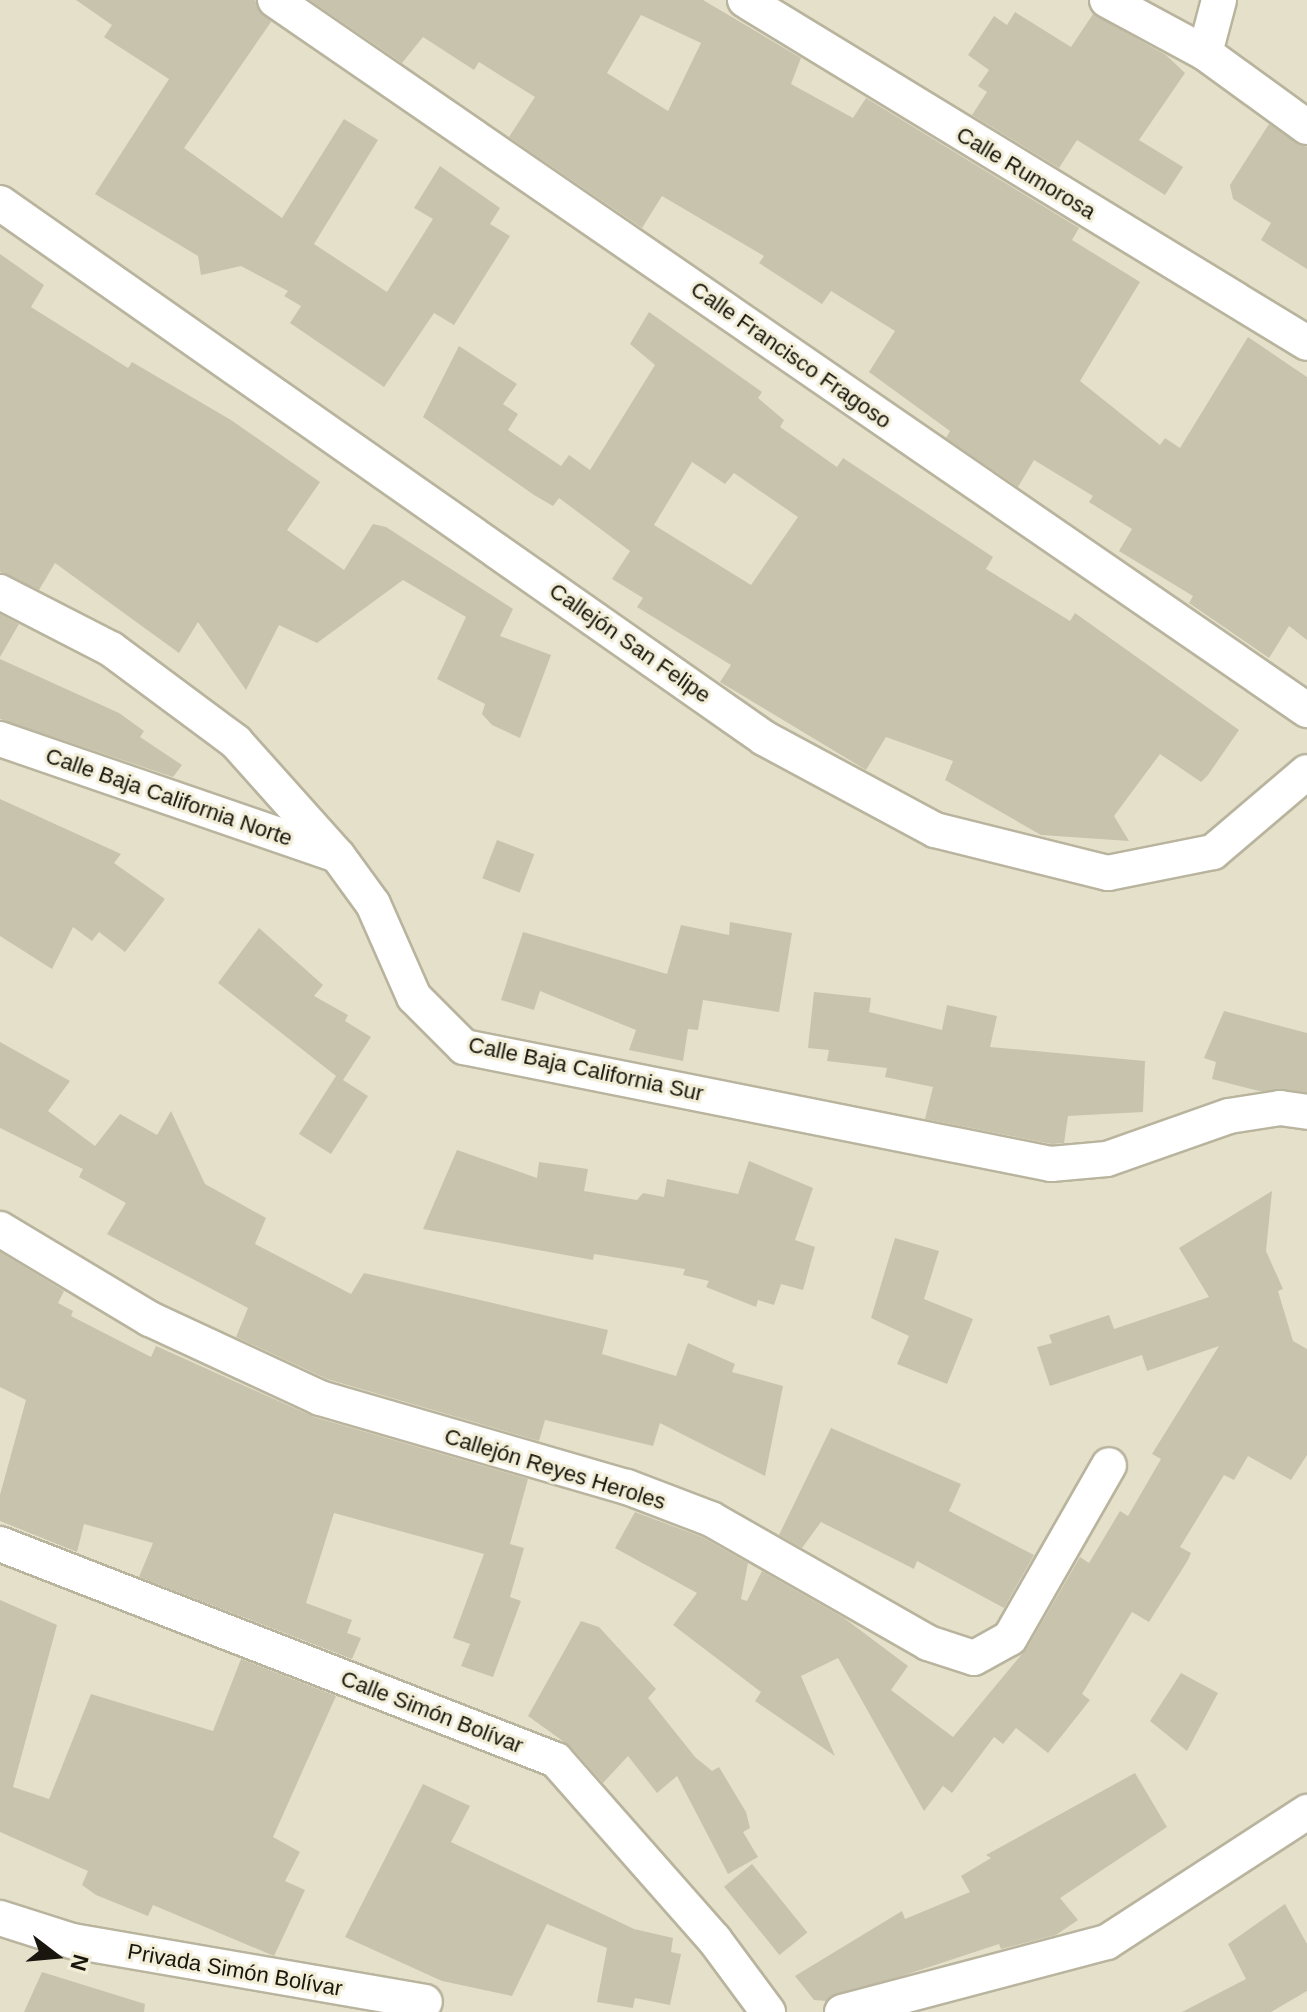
<!DOCTYPE html>
<html>
<head>
<meta charset="utf-8">
<style>
  body { margin:0 }
  #map { position:relative; width:1307px; height:2012px; overflow:hidden; background:#e5e0ca; font-family:Helvetica,sans-serif }
  div>[style] { position:absolute }
  [style*='--x'] { left:calc(var(--x)*1px); top:calc(var(--y)*1px); width:calc(var(--w)*1px); rotate:calc(var(--a)*1deg) }
  .building>* { inset:0; background:#c8c3ad; transform-origin:0 0 }
  .roads { filter:drop-shadow(2px 0 #b9b49e) drop-shadow(-2px 0 #b9b49e) drop-shadow(0 2px #b9b49e) drop-shadow(0 -2px #b9b49e) }
  .street>* { height:34px; margin:-17px; padding:0 17px; transform-origin:17px; border-radius:17px; background:#fff }
  span { translate:-50% -50%; white-space:nowrap; text-align:center; line-height:1.15; -webkit-text-stroke:6px #f2eed7; paint-order:stroke }
  .street-label { font-size:22px; color:#18160e }
  .north { position:absolute; left:16px; top:1916px; width:80px; height:80px; -webkit-text-stroke:6px #f2eed7; paint-order:stroke; rotate:106deg; font-size:22px; font-weight:700; line-height:32px; text-align:center; color:#18160e }
  .north::after { content:''; display:block; margin:auto; width:28px; height:36px; background:#18160e; clip-path:polygon(50% 0,100% 100%,50% 72%,0 100%) }
</style>
</head>
<body>
<div id="map">
  <div class="building">
    <i style="clip-path:polygon(76px 0,255px 0,271px 22px,184px 148px,282px 218px,344px 119px,378px 140px,314px 244px,387px 292px,433px 219px,414px 208px,440px 166px,500px 208px,490px 224px,510px 236px,454px 325px,434px 313px,384px 387px,290px 323px,301px 306px,284px 296px,288px 291px,241px 266px,201px 275px,198px 256px,95px 194px,169px 79px,104px 37px,112px 25px)"></i>
    <i style="clip-path:polygon(evenodd,310px 0,703px 0,801px 58px,791px 84px,853px 118px,866px 98px,1079px 228px,1072px 240px,1140px 282px,1080px 381px,1160px 445px,1165px 438px,1180px 448px,1248px 337px,1307px 377px,1307px 640px,1289px 626px,1269px 658px,1189px 603px,1193px 596px,1119px 551px,1132px 529px,1089px 502px,1093px 496px,1034px 460px,1018px 487px,946px 438px,950px 431px,869px 372px,895px 331px,831px 291px,822px 304px,759px 263px,764px 256px,662px 196px,642px 228px,509px 137px,535px 97px,479px 62px,474px 70px,423px 37px,402px 63px,310px 0,641px 15px,701px 43px,668px 111px,607px 73px,641px 15px)"></i>
    <i style="clip-path:polygon(1015px 12px,1071px 47px,1093px 14px,1166px 55px,1185px 73px,1139px 140px,1183px 167px,1165px 195px,1077px 140px,1059px 168px,972px 115px,987px 92px,978px 86px,989px 70px,968px 55px,994px 16px,1007px 25px)"></i>
    <i style="clip-path:polygon(1269px 124px,1307px 147px,1307px 269px,1261px 240px,1271px 223px,1233px 199px,1230px 185px)"></i>
    <i style="clip-path:polygon(0 254px,44px 285px,31px 307px,128px 368px,132px 362px,231px 420px,320px 482px,287px 530px,344px 570px,373px 524px,386px 527px,513px 609px,500px 636px,551px 655px,520px 738px,492px 725px,482px 714px,485px 704px,437px 679px,466px 617px,403px 580px,317px 643px,279px 625px,246px 690px,198px 622px,179px 653px,55px 563px,39px 590px,0 572px)"></i>
    <i style="clip-path:polygon(evenodd,649px 312px,762px 392px,758px 398px,784px 420px,780px 427px,837px 467px,843px 458px,993px 557px,986px 569px,1070px 621px,1075px 613px,1239px 730px,1208px 775px,1201px 782px,1160px 754px,1114px 816px,1129px 841px,1041px 835px,945px 780px,953px 761px,886px 737px,866px 770px,720px 682px,731px 665px,637px 607px,643px 598px,612px 579px,630px 551px,559px 498px,553px 506px,534px 495px,423px 417px,459px 346px,517px 384px,503px 404px,518px 414px,508px 430px,561px 466px,569px 455px,590px 470px,655px 365px,630px 344px,649px 312px,692px 462px,725px 484px,734px 473px,798px 517px,751px 585px,654px 525px,692px 462px)"></i>
    <i style="clip-path:polygon(0 614px,19px 624px,0 657px)"></i>
    <i style="clip-path:polygon(0 659px,119px 713px,144px 731px,140px 737px,182px 765px,173px 777px,0 719px)"></i>
    <i style="clip-path:polygon(0 799px,121px 854px,114px 863px,165px 899px,125px 952px,99px 932px,92px 941px,73px 927px,52px 969px,0 936px)"></i>
    <i style="left:497px;top:840px;width:40px;height:41px;rotate:21deg"></i>
    <i style="clip-path:polygon(730px 922px,792px 933px,779px 1012px,703px 1000px,698px 1030px,688px 1029px,683px 1061px,629px 1050px,636px 1030px,540px 991px,534px 1010px,501px 1000px,523px 932px,667px 974px,681px 925px,729px 935px)"></i>
    <i style="clip-path:polygon(259px 928px,323px 985px,314px 996px,348px 1015px,345px 1021px,371px 1037px,343px 1080px,368px 1096px,331px 1154px,299px 1134px,336px 1076px,218px 983px)"></i>
    <i style="clip-path:polygon(814px 992px,871px 998px,869px 1012px,942px 1030px,947px 1005px,997px 1016px,990px 1047px,1145px 1061px,1143px 1112px,1068px 1116px,1064px 1143px,1052px 1144px,925px 1119px,933px 1087px,885px 1077px,887px 1068px,827px 1061px,829px 1050px,808px 1048px)"></i>
    <i style="clip-path:polygon(1224px 1011px,1307px 1033px,1307px 1092px,1259px 1091px,1212px 1079px,1216px 1062px,1204px 1058px)"></i>
    <i style="clip-path:polygon(0 1042px,70px 1081px,48px 1111px,95px 1146px,120px 1114px,157px 1135px,171px 1111px,205px 1184px,266px 1218px,255px 1244px,351px 1294px,364px 1273px,608px 1330px,602px 1354px,676px 1376px,688px 1343px,735px 1364px,732px 1372px,783px 1386px,765px 1476px,660px 1423px,653px 1446px,545px 1420px,539px 1441px,327px 1379px,236px 1337px,248px 1308px,107px 1234px,126px 1203px,79px 1177px,83px 1169px,0 1128px)"></i>
    <i style="clip-path:polygon(457px 1150px,537px 1178px,539px 1162px,588px 1169px,584px 1191px,637px 1200px,643px 1193px,664px 1197px,667px 1179px,738px 1194px,749px 1161px,813px 1188px,795px 1240px,815px 1247px,803px 1290px,781px 1284px,774px 1305px,758px 1300px,756px 1307px,706px 1287px,709px 1281px,683px 1275px,685px 1269px,594px 1254px,593px 1260px,423px 1229px)"></i>
    <i style="clip-path:polygon(1272px 1191px,1266px 1251px,1283px 1289px,1278px 1291px,1293px 1341px,1307px 1349px,1307px 1455px,1291px 1480px,1248px 1456px,1234px 1480px,1224px 1475px,1180px 1547px,1191px 1553px,1188px 1560px,1149px 1622px,1132px 1612px,1082px 1694px,1090px 1700px,1048px 1753px,1016px 1728px,1003px 1744px,994px 1737px,952px 1793px,943px 1786px,924px 1811px,838px 1658px,801px 1676px,835px 1756px,755px 1701px,761px 1692px,673px 1625px,697px 1593px,615px 1548px,635px 1512px,702px 1537px,748px 1563px,741px 1599px,747px 1601px,762px 1571px,844px 1618px,908px 1666px,891px 1690px,953px 1737px,1027px 1648px,1080px 1557px,1089px 1563px,1120px 1511px,1128px 1516px,1161px 1459px,1152px 1454px,1219px 1346px,1147px 1371px,1142px 1355px,1050px 1386px,1037px 1347px,1052px 1343px,1049px 1335px,1109px 1315px,1114px 1329px,1209px 1297px,1179px 1248px)"></i>
    <i style="clip-path:polygon(895px 1238px,939px 1251px,924px 1299px,973px 1319px,947px 1384px,897px 1364px,909px 1336px,871px 1318px)"></i>
    <i style="clip-path:polygon(0 1252px,64px 1291px,58px 1303px,73px 1311px,71px 1316px,151px 1357px,156px 1346px,314px 1417px,528px 1479px,510px 1544px,524px 1548px,510px 1597px,521px 1601px,493px 1677px,461px 1666px,470px 1644px,453px 1638px,484px 1554px,334px 1513px,306px 1603px,352px 1620px,347px 1633px,361px 1638px,352px 1659px,139px 1577px,153px 1543px,84px 1524px,77px 1552px,0 1521px,0 1495px,26px 1400px,0 1387px)"></i>
    <i style="clip-path:polygon(831px 1428px,961px 1484px,949px 1511px,1034px 1555px,1004px 1608px,917px 1561px,914px 1569px,821px 1522px,802px 1548px,779px 1535px)"></i>
    <i style="clip-path:polygon(0 1600px,57px 1625px,13px 1787px,49px 1799px,91px 1694px,213px 1731px,241px 1659px,336px 1696px,273px 1837px,300px 1852px,285px 1881px,305px 1890px,274px 1956px,153px 1905px,148px 1916px,96px 1895px,82px 1885px,88px 1871px,0 1832px)"></i>
    <i style="clip-path:polygon(581px 1621px,599px 1627px,656px 1689px,648px 1698px,695px 1757px,712px 1771px,719px 1767px,746px 1812px,750px 1828px,743px 1832px,758px 1857px,728px 1874px,677px 1776px,657px 1793px,628px 1756px,603px 1783px,571px 1747px,528px 1716px)"></i>
    <i style="clip-path:polygon(1181px 1673px,1218px 1693px,1187px 1751px,1150px 1721px)"></i>
    <i style="clip-path:polygon(1135px 1773px,1167px 1827px,1060px 1898px,1078px 1920px,1056px 1935px,1001px 1949px,999px 1944px,826px 2001px,814px 2000px,795px 1976px,902px 1911px,905px 1919px,970px 1892px,961px 1876px,991px 1858px,986px 1855px)"></i>
    <i style="clip-path:polygon(423px 1784px,470px 1806px,451px 1842px,634px 1929px,673px 1938px,671px 1952px,681px 1954px,670px 2005px,635px 1998px,633px 2008px,597px 2002px,607px 1948px,547px 1924px,512px 1996px,442px 1981px,345px 1937px)"></i>
    <i style="left:752px;top:1864px;width:88px;height:36px;rotate:51deg"></i>
    <i style="clip-path:polygon(1285px 1904px,1307px 1944px,1307px 1991px,1271px 2012px,1182px 2012px,1246px 1979px,1228px 1944px)"></i>
    <i style="clip-path:polygon(42px 1972px,145px 2004px,144px 2012px,24px 2012px)"></i>
  </div>
  <div class="roads">
    <div class="street">
      <i style="--x:275;--y:0;--w:1253;--a:34.53"></i>
      <i style="--x:745;--y:0;--w:658;--a:31.4"></i>
      <i style="--x:1107;--y:0;--w:111;--a:28.4"></i>
      <i style="--x:1205;--y:53;--w:126;--a:36"></i>
      <i style="--x:1205;--y:53;--w:55;--a:-75.2"></i>
      <i style="--x:0;--y:203;--w:933;--a:35"></i>
      <i style="--x:764;--y:738;--w:194;--a:28.3"></i>
      <i style="--x:935;--y:830;--w:178;--a:14"></i>
      <i style="--x:1108;--y:873;--w:107;--a:-11.3"></i>
      <i style="--x:1213;--y:852;--w:123;--a:-40.4"></i>
      <i style="--x:0;--y:592;--w:125;--a:27.2"></i>
      <i style="--x:111;--y:649;--w:156;--a:36.6"></i>
      <i style="--x:236;--y:742;--w:153;--a:48.2"></i>
      <i style="--x:338;--y:856;--w:59;--a:53.9"></i>
      <i style="--x:373;--y:904;--w:102;--a:66.2"></i>
      <i style="--x:414;--y:997;--w:71;--a:45"></i>
      <i style="--x:464;--y:1047;--w:599;--a:11.27"></i>
      <i style="--x:1051;--y:1164;--w:56;--a:-5.1"></i>
      <i style="--x:1107;--y:1159;--w:129;--a:-19.4"></i>
      <i style="--x:1229;--y:1116;--w:52;--a:-8.9"></i>
      <i style="--x:1280;--y:1108;--w:27;--a:8"></i>
      <i style="--x:0;--y:739;--w:353;--a:19"></i>
      <i style="--x:0;--y:1229;--w:175;--a:31"></i>
      <i style="--x:150;--y:1319;--w:187;--a:24.9"></i>
      <i style="--x:320;--y:1398;--w:320;--a:16.2"></i>
      <i style="--x:627;--y:1487;--w:90;--a:20.9"></i>
      <i style="--x:711;--y:1519;--w:250;--a:29.7"></i>
      <i style="--x:928;--y:1643;--w:48;--a:18.1"></i>
      <i style="--x:974;--y:1658;--w:41;--a:-29.1"></i>
      <i style="--x:1010;--y:1638;--w:199;--a:-60.2"></i>
      <i style="--x:0;--y:1544;--w:596;--a:21.23"></i>
      <i style="--x:556;--y:1760;--w:239;--a:48.6"></i>
      <i style="--x:714;--y:1939;--w:91;--a:53.5"></i>
      <i style="--x:0;--y:1918;--w:76;--a:17.7"></i>
      <i style="--x:72;--y:1941;--w:358;--a:9.8"></i>
      <i style="--x:842;--y:2012;--w:274;--a:-14.8"></i>
      <i style="--x:1107;--y:1942;--w:239;--a:-33"></i>
    </div>
  </div>
  <div class="street-label">
    <span style="left:1026px;top:173px;rotate:31deg">Calle Rumorosa</span>
    <span style="left:791px;top:355px;rotate:35deg">Calle Francisco Fragoso</span>
    <span style="left:630px;top:643px;rotate:35deg">Callejón San Felipe</span>
    <span style="left:169px;top:797px;rotate:19deg">Calle Baja California Norte</span>
    <span style="left:586px;top:1069px;rotate:12deg">Calle Baja California Sur</span>
    <span style="left:555px;top:1469px;rotate:17deg">Callejón Reyes Heroles</span>
    <span style="left:432px;top:1712px;rotate:21deg">Calle Simón Bolívar</span>
    <span style="left:235px;top:1970px;rotate:10deg">Privada Simón Bolívar</span>
  </div>
  <div class="north">N</div>
</div>
</body>
</html>
